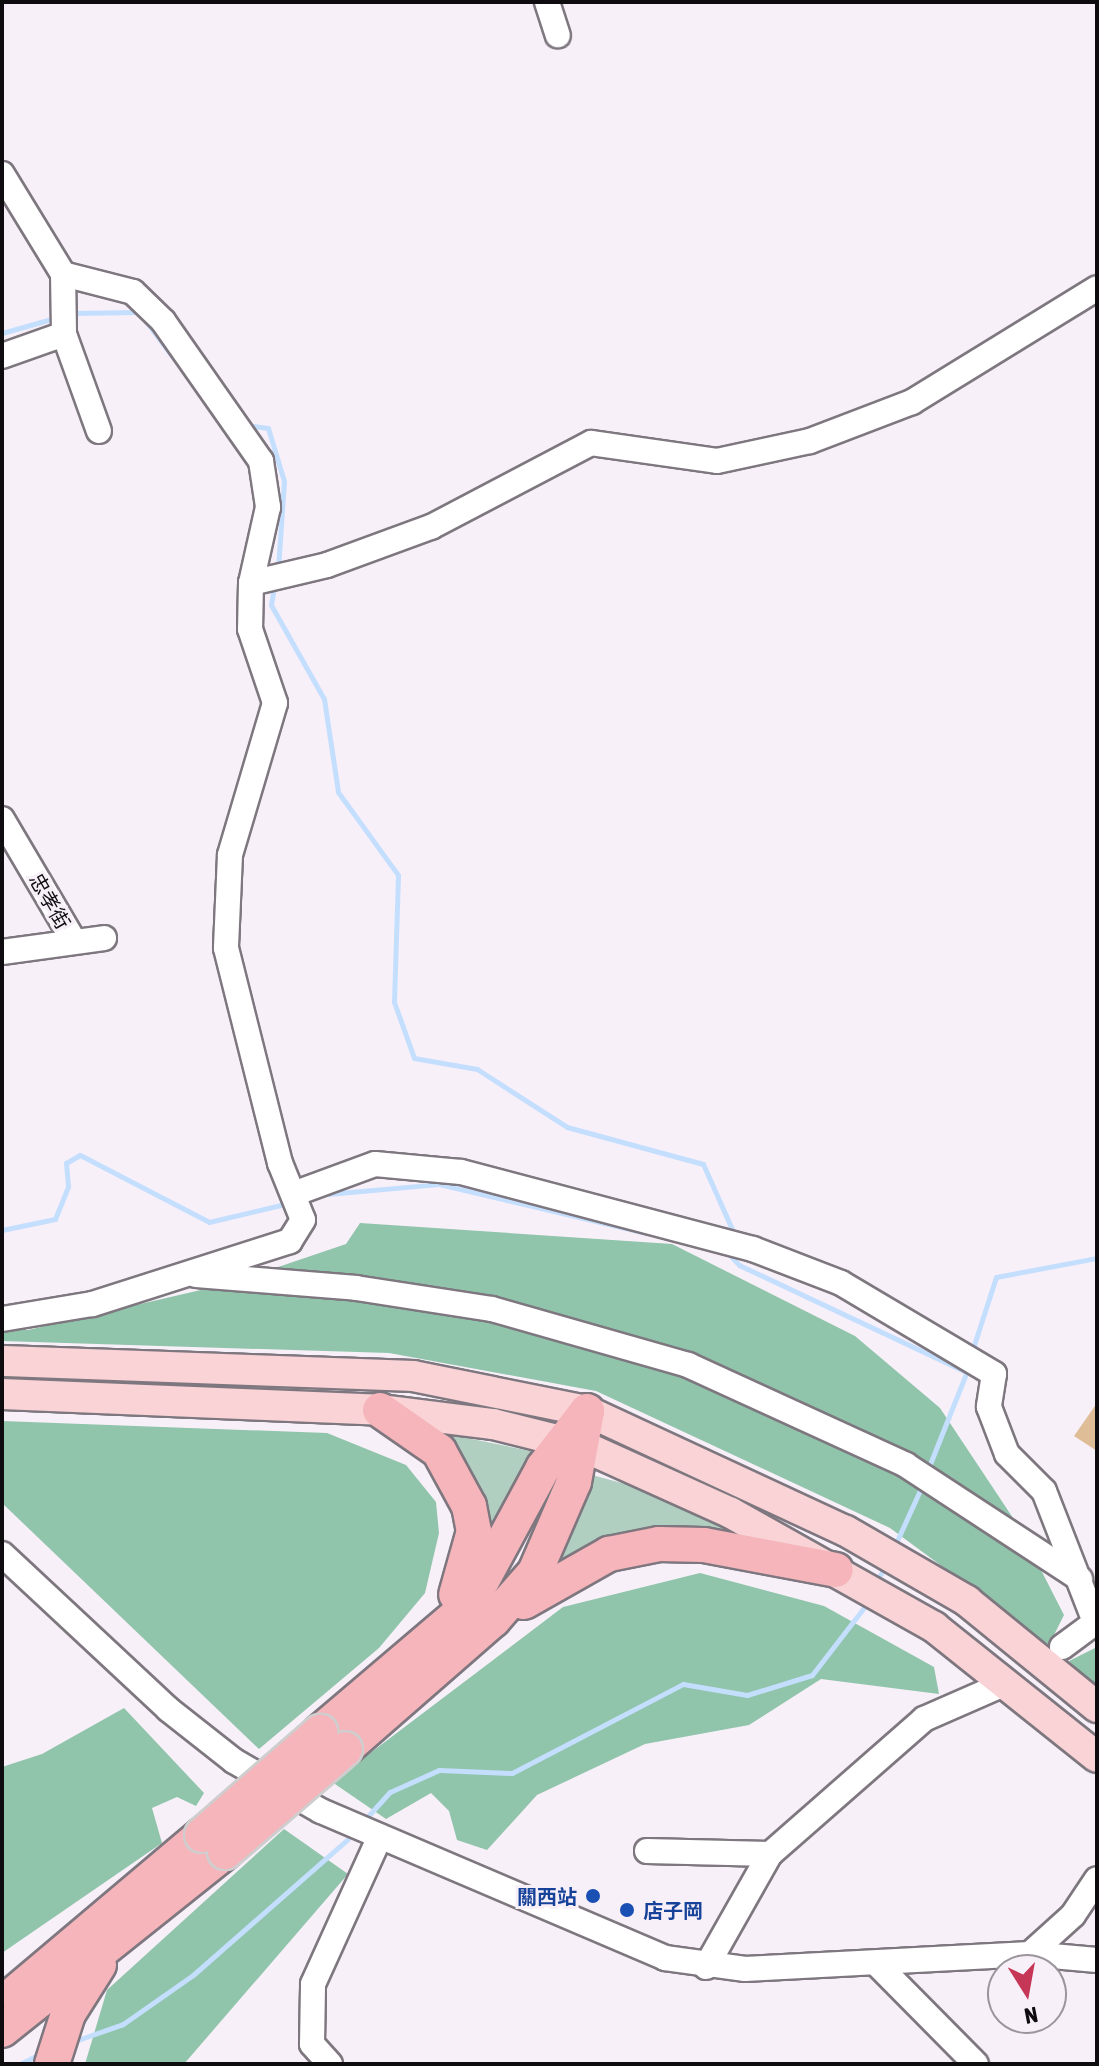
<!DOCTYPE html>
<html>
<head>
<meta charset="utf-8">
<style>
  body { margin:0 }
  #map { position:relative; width:1099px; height:2066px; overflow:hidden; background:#f8f0f9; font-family:"Asap Condensed","Noto Sans TC",sans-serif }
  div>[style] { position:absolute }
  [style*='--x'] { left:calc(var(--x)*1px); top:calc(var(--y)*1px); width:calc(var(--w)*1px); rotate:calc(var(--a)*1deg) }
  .green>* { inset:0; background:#b0cfc0 }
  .forest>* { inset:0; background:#90c4ab }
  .stream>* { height:5px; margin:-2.5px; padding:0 2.5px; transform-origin:2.5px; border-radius:2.5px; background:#c4defe }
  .building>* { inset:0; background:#dfbd96 }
  .roads { filter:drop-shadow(2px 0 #7e777f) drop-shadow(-2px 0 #7e777f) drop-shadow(0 2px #7e777f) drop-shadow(0 -2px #7e777f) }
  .minor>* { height:24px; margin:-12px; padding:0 12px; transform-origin:12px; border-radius:12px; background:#fff }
  .major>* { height:30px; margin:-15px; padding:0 15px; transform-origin:15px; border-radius:15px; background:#f9d3d6 }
  .highway>* { height:34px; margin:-17px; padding:0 17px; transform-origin:17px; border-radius:17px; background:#f5b5ba }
  .bridges { filter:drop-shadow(2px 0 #cfcecf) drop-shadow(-2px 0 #cfcecf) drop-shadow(0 2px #cfcecf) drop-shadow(0 -2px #cfcecf) }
  .highway-bridge>* { height:34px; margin:-17px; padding:0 17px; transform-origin:17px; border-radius:17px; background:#f5b5ba }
  .dots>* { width:22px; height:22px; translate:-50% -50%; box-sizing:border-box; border:4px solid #f8f0f9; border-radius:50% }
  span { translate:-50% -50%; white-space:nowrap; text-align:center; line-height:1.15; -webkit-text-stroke:6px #f8f0f9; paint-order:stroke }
  .street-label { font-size:20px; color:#0f0c0f }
  .transit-label { font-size:20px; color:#164399; font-weight:700 }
  .right { translate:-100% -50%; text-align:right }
  .left { translate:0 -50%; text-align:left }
  .frame { position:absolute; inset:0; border:4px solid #0f0c0f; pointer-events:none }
  .north { position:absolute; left:987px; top:1954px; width:80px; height:80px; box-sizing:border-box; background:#f8f0f9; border:2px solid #9b959b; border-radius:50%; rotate:169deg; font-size:22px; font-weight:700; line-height:32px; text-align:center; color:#0f0c0f }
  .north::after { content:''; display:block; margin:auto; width:28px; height:36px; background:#c63657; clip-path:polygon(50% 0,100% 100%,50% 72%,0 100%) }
</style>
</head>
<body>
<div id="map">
  <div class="green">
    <i style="clip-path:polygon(438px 1432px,540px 1453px,473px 1583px,480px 1493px)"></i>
    <i style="clip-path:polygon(585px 1473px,647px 1490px,744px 1535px,608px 1543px,551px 1565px)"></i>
  </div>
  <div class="forest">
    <i style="clip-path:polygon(360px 1223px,672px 1244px,855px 1336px,940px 1408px,1019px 1527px,1064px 1615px,1049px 1645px,890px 1528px,596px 1391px,389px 1353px,2px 1341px,2px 1327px,28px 1330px,231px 1283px,346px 1244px)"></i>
    <i style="clip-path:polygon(2px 1421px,327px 1433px,406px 1465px,436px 1502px,439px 1533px,425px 1593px,379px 1648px,259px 1749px,2px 1503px)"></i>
    <i style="clip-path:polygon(700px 1573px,824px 1606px,934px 1667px,939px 1694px,821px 1679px,749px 1725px,645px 1744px,537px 1795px,487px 1850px,457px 1840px,449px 1811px,431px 1793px,386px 1819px,332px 1782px,563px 1607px)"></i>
    <i style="clip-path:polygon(1097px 1647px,1097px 1689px,1069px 1661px)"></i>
    <i style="clip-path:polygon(124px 1708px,204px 1793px,196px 1806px,177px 1797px,152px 1808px,162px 1843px,2px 1953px,2px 1767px,42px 1754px)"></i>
    <i style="clip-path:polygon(284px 1829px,348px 1874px,184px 2064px,85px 2064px,107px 1990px)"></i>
  </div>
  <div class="stream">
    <i style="--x:72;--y:313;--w:67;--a:-0.9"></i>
    <i style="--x:139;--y:312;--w:105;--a:53.1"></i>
    <i style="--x:2;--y:333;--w:55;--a:-15.8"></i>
    <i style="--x:246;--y:425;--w:22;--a:8"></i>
    <i style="--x:268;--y:428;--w:55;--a:73.2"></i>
    <i style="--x:284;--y:481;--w:87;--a:93.9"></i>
    <i style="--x:274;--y:586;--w:19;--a:99"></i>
    <i style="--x:271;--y:605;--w:108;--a:60.6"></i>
    <i style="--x:324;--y:699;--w:94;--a:81.4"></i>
    <i style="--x:338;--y:792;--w:102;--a:54.1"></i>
    <i style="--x:398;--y:875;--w:127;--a:91.8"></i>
    <i style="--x:394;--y:1002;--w:59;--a:70.3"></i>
    <i style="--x:414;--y:1058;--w:64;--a:9.9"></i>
    <i style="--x:477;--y:1069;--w:107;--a:32.8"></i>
    <i style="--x:567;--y:1127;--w:141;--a:15.2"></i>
    <i style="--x:703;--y:1164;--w:71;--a:66"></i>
    <i style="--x:328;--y:1194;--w:111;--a:-5.1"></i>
    <i style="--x:439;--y:1184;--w:214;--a:13.3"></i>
    <i style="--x:2;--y:1230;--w:54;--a:-11.7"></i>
    <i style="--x:55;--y:1219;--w:35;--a:-68"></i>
    <i style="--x:68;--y:1186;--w:23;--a:-95"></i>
    <i style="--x:66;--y:1163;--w:16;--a:-30"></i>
    <i style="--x:80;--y:1155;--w:145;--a:27.4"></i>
    <i style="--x:209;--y:1222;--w:78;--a:-13.3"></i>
    <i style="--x:727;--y:1252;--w:18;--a:47"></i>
    <i style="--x:739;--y:1265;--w:251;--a:25.2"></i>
    <i style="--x:974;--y:1345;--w:71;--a:-72.1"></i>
    <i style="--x:996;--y:1277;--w:103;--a:-10.7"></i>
    <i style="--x:930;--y:1464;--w:95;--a:-68.3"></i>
    <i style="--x:896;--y:1543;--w:58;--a:-65.6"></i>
    <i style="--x:879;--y:1577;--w:8;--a:-60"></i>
    <i style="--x:369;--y:1815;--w:31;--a:-48"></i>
    <i style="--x:390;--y:1792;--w:54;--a:-24.2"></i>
    <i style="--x:439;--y:1770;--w:73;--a:2.4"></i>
    <i style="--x:512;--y:1773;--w:193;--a:-27.5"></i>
    <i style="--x:683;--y:1684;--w:65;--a:9.8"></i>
    <i style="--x:747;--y:1695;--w:68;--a:-17.1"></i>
    <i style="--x:812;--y:1675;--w:88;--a:-52.4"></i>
    <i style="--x:72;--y:2042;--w:54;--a:-19.4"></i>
    <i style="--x:123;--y:2024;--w:85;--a:-35"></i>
    <i style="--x:193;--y:1975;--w:206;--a:-41.3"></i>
    <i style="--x:20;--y:2064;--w:22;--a:-27"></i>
  </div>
  <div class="building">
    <i style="clip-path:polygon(1097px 1403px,1097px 1451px,1074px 1436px)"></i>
  </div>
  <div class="roads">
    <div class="minor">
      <i style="--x:547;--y:2;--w:35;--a:72"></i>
      <i style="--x:2;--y:174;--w:117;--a:58.6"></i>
      <i style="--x:63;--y:274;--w:72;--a:14.4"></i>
      <i style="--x:133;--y:292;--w:42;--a:44"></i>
      <i style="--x:163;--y:321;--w:171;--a:55"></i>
      <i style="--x:261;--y:461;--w:47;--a:81.3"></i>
      <i style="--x:268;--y:507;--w:78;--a:102.6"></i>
      <i style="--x:251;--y:583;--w:46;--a:91.2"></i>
      <i style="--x:250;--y:629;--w:78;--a:71.3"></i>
      <i style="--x:275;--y:703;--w:159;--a:106.5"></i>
      <i style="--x:230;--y:855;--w:93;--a:92.5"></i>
      <i style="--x:226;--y:948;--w:222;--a:75.9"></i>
      <i style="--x:280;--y:1163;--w:61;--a:68"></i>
      <i style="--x:303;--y:1220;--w:25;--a:122"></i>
      <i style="--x:290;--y:1241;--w:208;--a:162.3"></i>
      <i style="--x:92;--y:1304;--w:91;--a:170.5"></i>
      <i style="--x:63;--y:274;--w:60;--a:89"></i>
      <i style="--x:2;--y:356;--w:66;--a:-19.5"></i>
      <i style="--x:64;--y:334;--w:103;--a:70.2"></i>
      <i style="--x:251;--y:583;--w:78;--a:-13.3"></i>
      <i style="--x:327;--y:565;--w:111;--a:-20.1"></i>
      <i style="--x:431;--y:527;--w:181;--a:-27.7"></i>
      <i style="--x:591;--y:443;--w:127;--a:8.1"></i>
      <i style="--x:717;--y:461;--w:95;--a:-12.1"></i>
      <i style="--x:810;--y:441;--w:109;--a:-20.9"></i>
      <i style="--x:912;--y:402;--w:217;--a:-31.6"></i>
      <i style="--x:2;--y:819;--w:142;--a:59.5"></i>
      <i style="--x:2;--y:952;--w:103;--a:-7.8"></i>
      <i style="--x:296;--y:1193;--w:84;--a:-20.2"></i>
      <i style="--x:375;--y:1164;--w:86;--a:5.3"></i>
      <i style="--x:461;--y:1172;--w:302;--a:14.8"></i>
      <i style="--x:753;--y:1249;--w:94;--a:21.1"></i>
      <i style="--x:841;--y:1283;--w:178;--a:30.7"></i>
      <i style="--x:994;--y:1374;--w:33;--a:99"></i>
      <i style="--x:989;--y:1407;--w:50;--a:69"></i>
      <i style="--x:1007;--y:1454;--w:52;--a:45"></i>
      <i style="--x:1044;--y:1491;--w:141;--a:68.7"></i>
      <i style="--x:196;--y:1275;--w:161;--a:4.6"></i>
      <i style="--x:356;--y:1288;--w:138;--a:8.8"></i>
      <i style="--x:492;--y:1309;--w:204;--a:15.9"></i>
      <i style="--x:688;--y:1365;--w:240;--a:24.6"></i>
      <i style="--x:906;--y:1465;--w:208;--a:33.2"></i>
      <i style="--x:2;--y:1554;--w:227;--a:43"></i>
      <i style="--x:168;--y:1709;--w:84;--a:38.2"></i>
      <i style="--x:234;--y:1761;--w:100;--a:29.9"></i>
      <i style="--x:321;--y:1811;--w:374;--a:23.1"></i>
      <i style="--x:665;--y:1958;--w:81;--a:7.8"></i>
      <i style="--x:745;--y:1969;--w:285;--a:-3"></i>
      <i style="--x:1030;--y:1954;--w:67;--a:5.1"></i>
      <i style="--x:1062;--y:1647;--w:44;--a:-36.6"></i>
      <i style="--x:647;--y:1851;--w:123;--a:1.4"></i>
      <i style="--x:1030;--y:1954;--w:58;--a:-42.2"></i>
      <i style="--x:1073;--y:1915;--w:43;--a:-56.3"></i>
      <i style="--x:876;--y:1963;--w:142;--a:45.3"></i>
      <i style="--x:706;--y:1967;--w:130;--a:-60.5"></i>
      <i style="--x:770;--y:1854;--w:205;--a:-41.2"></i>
      <i style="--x:924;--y:1719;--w:87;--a:-23.6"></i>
      <i style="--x:330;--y:2064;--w:27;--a:-132"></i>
      <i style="--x:312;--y:2044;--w:60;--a:-89"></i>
      <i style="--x:313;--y:1984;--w:162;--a:-65.6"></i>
    </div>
    <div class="major">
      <i style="--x:2;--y:1361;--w:411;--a:2.1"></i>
      <i style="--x:413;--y:1376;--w:177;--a:11.4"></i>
      <i style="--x:587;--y:1411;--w:285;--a:24.9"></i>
      <i style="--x:846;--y:1531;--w:140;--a:30"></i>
      <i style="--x:967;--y:1601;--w:168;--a:39.2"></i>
      <i style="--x:2;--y:1394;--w:378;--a:2.4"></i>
      <i style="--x:380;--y:1410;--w:114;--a:7.1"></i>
      <i style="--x:493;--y:1424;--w:95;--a:14"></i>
      <i style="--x:585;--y:1447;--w:160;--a:24.3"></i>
      <i style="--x:731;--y:1513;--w:233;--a:29.3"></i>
      <i style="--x:934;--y:1627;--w:208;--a:38.6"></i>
    </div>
    <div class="highway">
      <i style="--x:380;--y:1410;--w:72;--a:34.8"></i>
      <i style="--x:439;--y:1451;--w:63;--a:61.4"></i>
      <i style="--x:469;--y:1506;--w:25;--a:79"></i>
      <i style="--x:474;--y:1531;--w:66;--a:105.7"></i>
      <i style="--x:524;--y:1602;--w:98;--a:-29.5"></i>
      <i style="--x:609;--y:1554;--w:51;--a:-11.3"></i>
      <i style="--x:659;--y:1544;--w:45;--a:1.3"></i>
      <i style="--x:704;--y:1545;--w:134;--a:10.7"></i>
      <i style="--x:320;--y:1732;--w:196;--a:-40.4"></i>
      <i style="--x:469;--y:1605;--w:156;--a:-61.6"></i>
      <i style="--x:543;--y:1468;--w:72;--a:-52.3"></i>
      <i style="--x:345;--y:1749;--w:196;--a:-41.1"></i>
      <i style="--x:493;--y:1620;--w:64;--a:-48.8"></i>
      <i style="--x:535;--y:1572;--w:98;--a:-66.6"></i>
      <i style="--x:574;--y:1482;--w:72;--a:-79.6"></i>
      <i style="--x:15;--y:1993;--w:245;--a:-40.2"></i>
      <i style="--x:2;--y:2030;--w:285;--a:-38.6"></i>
      <i style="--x:52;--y:2064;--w:52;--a:-72.3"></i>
      <i style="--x:68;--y:2014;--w:58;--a:-57.7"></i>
    </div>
  </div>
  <div class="bridges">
    <div class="highway-bridge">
      <i style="--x:202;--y:1835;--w:157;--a:-41.1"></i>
      <i style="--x:225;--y:1852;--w:158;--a:-40.6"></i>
    </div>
  </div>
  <div class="dots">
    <i style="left:593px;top:1896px;background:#1a4fb4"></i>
    <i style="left:627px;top:1910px;background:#1a4fb4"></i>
  </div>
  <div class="street-label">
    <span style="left:50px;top:901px;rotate:60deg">忠孝街</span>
  </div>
  <div class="transit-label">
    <span class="right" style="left:577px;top:1896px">關西站</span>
    <span class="left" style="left:643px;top:1910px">店子岡</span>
  </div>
  <div class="frame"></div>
  <div class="north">N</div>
</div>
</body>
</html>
